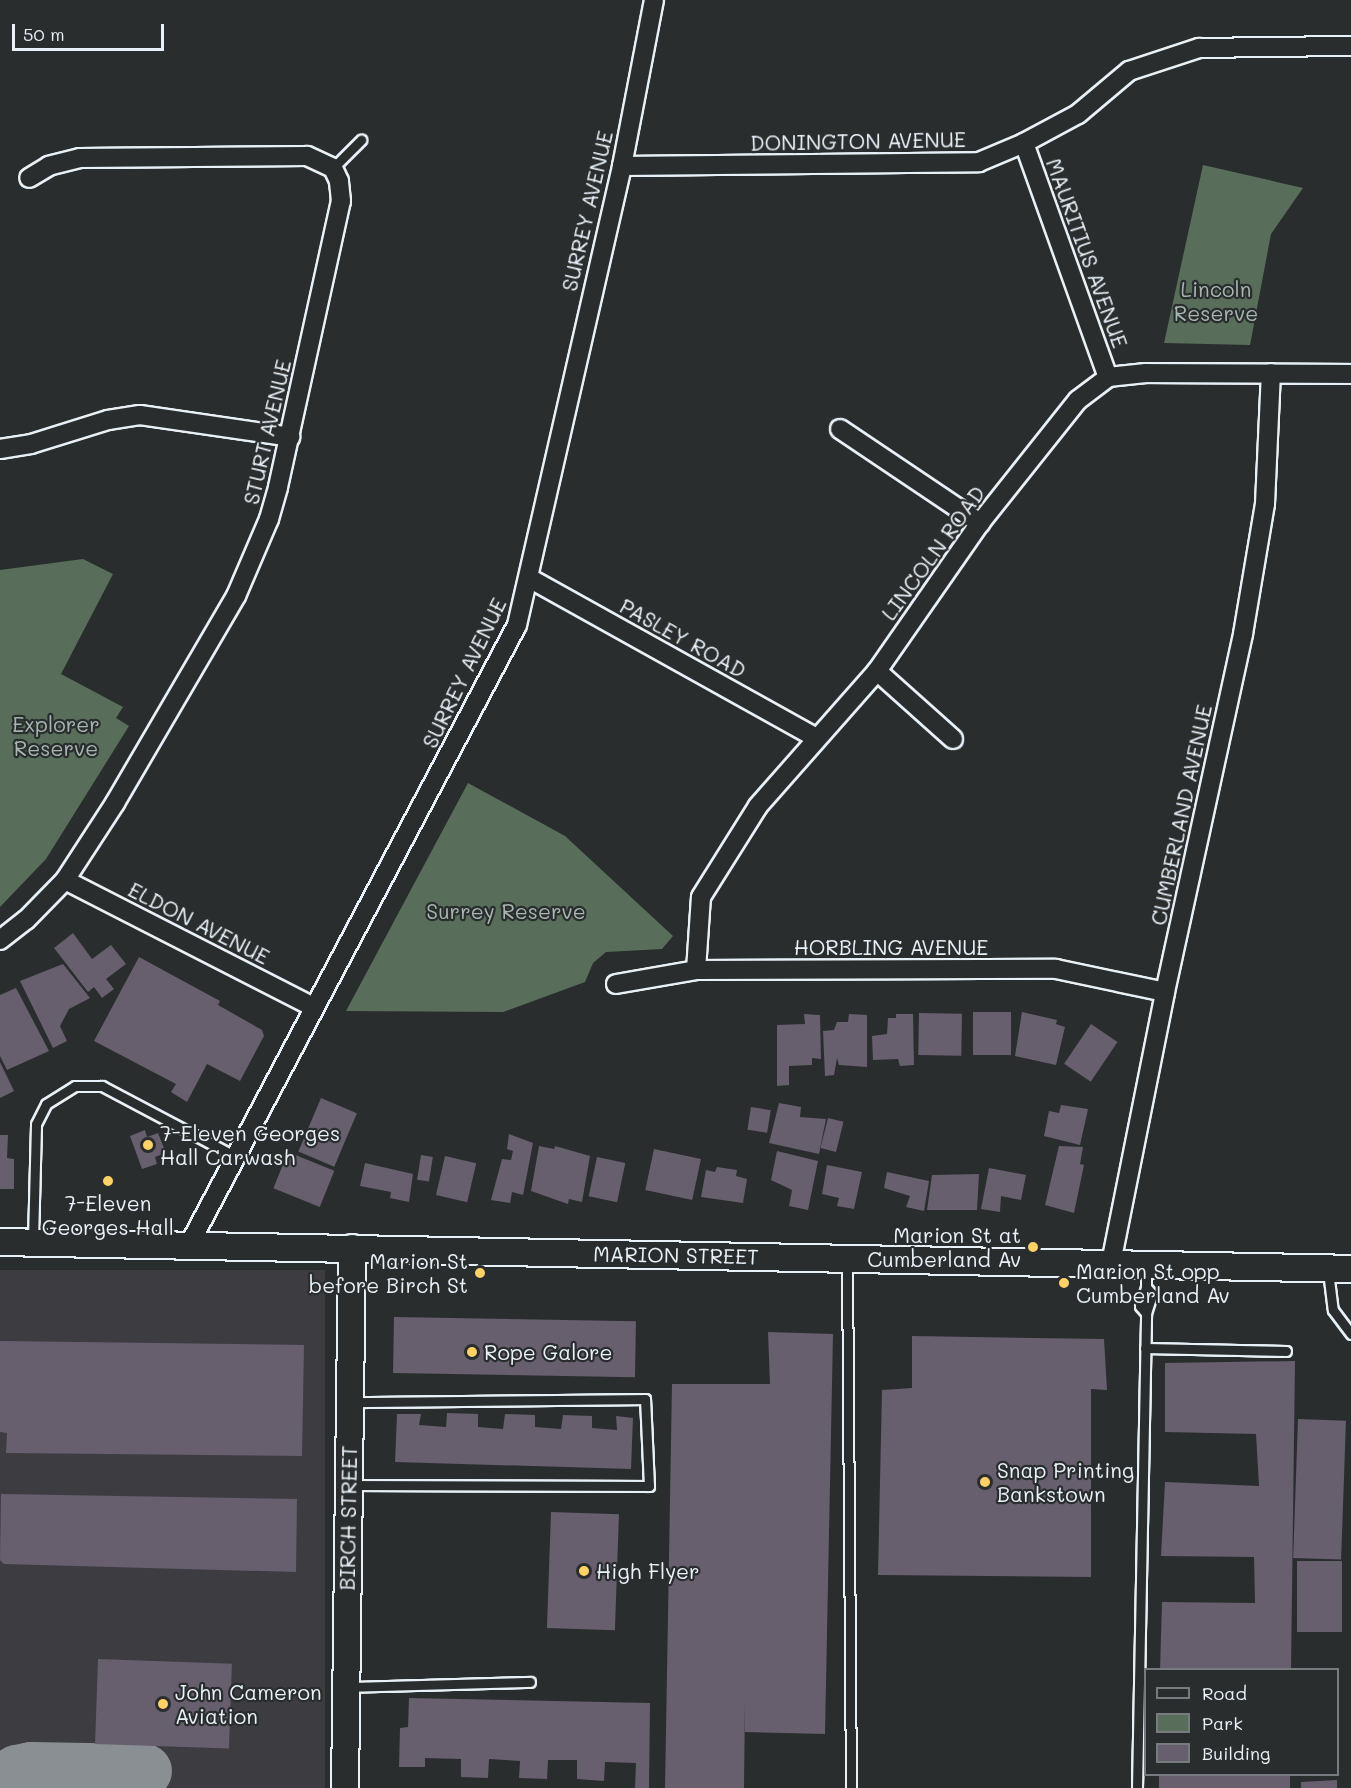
<!DOCTYPE html>
<html>
<head>
<meta charset="utf-8">
<style>
  body { margin:0 }
  #map { position:relative; width:1351px; height:1788px; overflow:hidden; background:#2a2d2e; font-family:Mali,sans-serif }
  div>[style] { position:absolute }
  [style*='--x'] { left:calc(var(--x)*1px); top:calc(var(--y)*1px); width:calc(var(--w)*1px); rotate:calc(var(--a)*1deg) }
  .built>* { inset:0; background:#3c3c41; transform-origin:0 0 }
  .green>* { inset:0; background:#586e5a }
  .taxiway>* { height:54px; margin:-27px; padding:0 27px; transform-origin:27px; border-radius:27px; background:#898f93 }
  .building>* { inset:0; background:#675e6e; transform-origin:0 0 }
  .roads { filter:drop-shadow(2px 0 #e8f1f8) drop-shadow(-2px 0 #e8f1f8) drop-shadow(0 2px #e8f1f8) drop-shadow(0 -2px #e8f1f8) }
  .lane>* { height:9px; margin:-4.5px; padding:0 4.5px; transform-origin:4.5px; border-radius:4.5px; background:#2a2d2e }
  .street>* { height:18px; margin:-9px; padding:0 9px; transform-origin:9px; border-radius:9px; background:#2a2d2e }
  .secondary>* { height:26px; margin:-13px; padding:0 13px; transform-origin:13px; border-radius:13px; background:#2a2d2e }
  .dots>* { width:16px; height:16px; translate:-50% -50%; box-sizing:border-box; border:3px solid #2a2d2e; border-radius:50% }
  span { translate:-50% -50%; white-space:nowrap; text-align:center; line-height:1.15; -webkit-text-stroke:4.5px #2a2d2e; paint-order:stroke }
  .street-label { font-size:21px; color:#e8f1f8 }
  .park-label { font-size:21px; color:#a7b6b1 }
  .poi-label { font-size:21px; color:#e8f1f8 }
  .left { translate:0 -50%; text-align:left }
  .right { translate:-100% -50%; text-align:right }
  .legend { position:absolute; left:1144px; top:1668px; width:195px; height:108px; box-sizing:border-box; background:#2a2d2e; border:2px solid #767b7f; margin:0; padding:8px 10px; list-style:none; font-size:18px; color:#e8f1f8 }
  .legend li { display:flex; align-items:center; gap:12px; height:30px }
  .legend b { width:30px; border:2px solid #767b7f }
  .scale { position:absolute; left:12px; top:24px; width:152px; height:27px; box-sizing:border-box; border:3px solid #e8f1f8; border-top:0; padding-left:8px; font-size:18px; line-height:21px; white-space:nowrap; color:#e8f1f8; -webkit-text-stroke:4px #2a2d2e; paint-order:stroke }
</style>
</head>
<body>
<div id="map">
  <div class="built">
    <i style="left:0;top:1270px;width:325px;height:518px"></i>
  </div>
  <div class="green">
    <i style="clip-path:polygon(1203px 165px,1303px 188px,1271px 234px,1250px 345px,1164px 343px)"></i>
    <i style="clip-path:polygon(83px 559px,113px 574px,61px 674px,123px 707px,116px 718px,129px 726px,46px 859px,0 907px,0 570px)"></i>
    <i style="clip-path:polygon(468px 783px,565px 836px,673px 936px,662px 949px,606px 952px,593px 963px,585px 982px,503px 1012px,346px 1011px)"></i>
  </div>
  <div class="taxiway">
    <i style="--x:0;--y:1784;--w:21;--a:-35"></i>
    <i style="--x:17;--y:1772;--w:14;--a:-12"></i>
    <i style="--x:31;--y:1769;--w:114;--a:1"></i>
  </div>
  <div class="building">
    <i style="clip-path:polygon(73px 933px,92px 959px,111px 945px,126px 964px,106px 979px,114px 989px,102px 998px,94px 987px,88px 992px,54px 948px)"></i>
    <i style="clip-path:polygon(139px 957px,220px 1001px,218px 1005px,262px 1030px,264px 1036px,240px 1081px,207px 1064px,187px 1102px,171px 1092px,176px 1084px,94px 1041px)"></i>
    <i style="clip-path:polygon(63px 964px,90px 998px,69px 1009px,60px 1026px,67px 1041px,53px 1048px,20px 981px)"></i>
    <i style="clip-path:polygon(16px 988px,49px 1051px,7px 1070px,0 1056px,0 995px)"></i>
    <i style="left:1011px;top:1012px;width:43px;height:38px;rotate:90deg"></i>
    <i style="clip-path:polygon(1022px 1012px,1057px 1020px,1056px 1024px,1065px 1027px,1056px 1065px,1015px 1056px)"></i>
    <i style="left:919px;top:1013px;width:43px;height:42px;rotate:1deg"></i>
    <i style="clip-path:polygon(804px 1014px,820px 1015px,821px 1059px,812px 1058px,812px 1065px,789px 1066px,789px 1085px,777px 1086px,777px 1025px,805px 1024px)"></i>
    <i style="clip-path:polygon(849px 1014px,867px 1015px,867px 1067px,839px 1065px,837px 1058px,834px 1075px,825px 1076px,823px 1031px,834px 1030px,837px 1022px,848px 1022px)"></i>
    <i style="clip-path:polygon(896px 1014px,913px 1014px,914px 1065px,900px 1066px,898px 1059px,873px 1060px,872px 1036px,887px 1034px,888px 1018px,896px 1018px)"></i>
    <i style="left:1091px;top:1024px;width:32px;height:48px;rotate:34deg"></i>
    <i style="clip-path:polygon(0 1062px,14px 1091px,0 1098px)"></i>
    <i style="left:321px;top:1098px;width:39px;height:58px;rotate:23deg"></i>
    <i style="clip-path:polygon(779px 1103px,801px 1107px,800px 1117px,826px 1119px,819px 1154px,769px 1143px)"></i>
    <i style="clip-path:polygon(1061px 1105px,1088px 1109px,1080px 1145px,1044px 1136px,1049px 1111px,1059px 1113px)"></i>
    <i style="left:751px;top:1107px;width:20px;height:23px;rotate:9deg"></i>
    <i style="left:828px;top:1118px;width:16px;height:31px;rotate:14deg"></i>
    <i style="clip-path:polygon(145px 1130px,147px 1137px,158px 1133px,166px 1153px,155px 1157px,157px 1164px,142px 1169px,130px 1136px)"></i>
    <i style="clip-path:polygon(509px 1134px,533px 1143px,523px 1195px,512px 1192px,510px 1203px,491px 1200px,502px 1159px,511px 1160px,513px 1151px,507px 1149px)"></i>
    <i style="clip-path:polygon(0 1135px,8px 1135px,7px 1158px,14px 1159px,14px 1189px,0 1189px)"></i>
    <i style="clip-path:polygon(539px 1146px,554px 1149px,555px 1146px,590px 1156px,582px 1202px,569px 1199px,568px 1204px,531px 1191px)"></i>
    <i style="clip-path:polygon(1059px 1146px,1083px 1147px,1080px 1164px,1084px 1165px,1074px 1213px,1045px 1205px)"></i>
    <i style="left:654px;top:1149px;width:48px;height:42px;rotate:12deg"></i>
    <i style="clip-path:polygon(777px 1151px,818px 1161px,808px 1210px,789px 1206px,792px 1190px,771px 1180px)"></i>
    <i style="left:288px;top:1152px;width:50px;height:39px;rotate:22deg"></i>
    <i style="left:421px;top:1155px;width:12px;height:25px;rotate:9deg"></i>
    <i style="left:445px;top:1156px;width:32px;height:40px;rotate:13deg"></i>
    <i style="left:597px;top:1157px;width:29px;height:40px;rotate:12deg"></i>
    <i style="clip-path:polygon(365px 1163px,413px 1174px,409px 1202px,390px 1198px,391px 1192px,360px 1186px)"></i>
    <i style="clip-path:polygon(827px 1165px,862px 1172px,854px 1209px,837px 1206px,839px 1198px,822px 1194px)"></i>
    <i style="clip-path:polygon(717px 1167px,737px 1170px,736px 1176px,747px 1179px,743px 1203px,701px 1197px,706px 1170px,715px 1172px)"></i>
    <i style="clip-path:polygon(989px 1168px,1026px 1175px,1021px 1200px,1001px 1196px,1000px 1212px,981px 1209px)"></i>
    <i style="clip-path:polygon(887px 1172px,929px 1181px,924px 1211px,906px 1207px,910px 1196px,884px 1188px)"></i>
    <i style="clip-path:polygon(979px 1174px,977px 1210px,927px 1210px,932px 1175px)"></i>
    <i style="left:394px;top:1317px;width:242px;height:56px;rotate:1deg"></i>
    <i style="clip-path:polygon(768px 1332px,833px 1334px,825px 1734px,745px 1732px,745px 1702px,744px 1788px,665px 1788px,672px 1384px,770px 1384px)"></i>
    <i style="clip-path:polygon(912px 1336px,1104px 1339px,1107px 1390px,1091px 1389px,1091px 1577px,878px 1575px,882px 1390px,912px 1388px)"></i>
    <i style="clip-path:polygon(0 1341px,304px 1345px,302px 1456px,6px 1453px,7px 1433px,0 1432px)"></i>
    <i style="clip-path:polygon(1295px 1361px,1291px 1670px,1160px 1670px,1162px 1602px,1255px 1603px,1254px 1557px,1161px 1556px,1165px 1482px,1259px 1486px,1256px 1434px,1165px 1432px,1165px 1363px)"></i>
    <i style="clip-path:polygon(447px 1413px,478px 1414px,478px 1427px,503px 1429px,505px 1414px,535px 1415px,535px 1427px,561px 1429px,563px 1415px,592px 1416px,592px 1428px,617px 1430px,616px 1416px,633px 1418px,631px 1469px,395px 1462px,397px 1414px,421px 1414px,419px 1425px,446px 1427px)"></i>
    <i style="left:1298px;top:1419px;width:48px;height:139px;rotate:2deg"></i>
    <i style="clip-path:polygon(1px 1494px,297px 1499px,296px 1572px,4px 1564px,0 1560px)"></i>
    <i style="left:551px;top:1512px;width:68px;height:116px;rotate:2deg"></i>
    <i style="left:1297px;top:1561px;width:45px;height:71px"></i>
    <i style="left:98px;top:1659px;width:134px;height:85px;rotate:2deg"></i>
    <i style="clip-path:polygon(409px 1698px,650px 1703px,649px 1788px,635px 1788px,636px 1763px,605px 1762px,604px 1781px,577px 1779px,577px 1760px,548px 1760px,547px 1779px,519px 1778px,520px 1761px,489px 1759px,488px 1778px,461px 1777px,461px 1759px,425px 1758px,425px 1767px,399px 1767px,400px 1728px,408px 1727px)"></i>
    <i style="left:1159px;top:1774px;width:131px;height:14px"></i>
    <i style="clip-path:polygon(1337px 1780px,1337px 1788px,1301px 1788px,1301px 1782px)"></i>
  </div>
  <div class="roads">
    <div class="lane">
      <i style="--x:333;--y:168;--w:40;--a:-45"></i>
      <i style="--x:33;--y:1240;--w:116;--a:-88.5"></i>
      <i style="--x:36;--y:1124;--w:22;--a:-63"></i>
      <i style="--x:46;--y:1104;--w:34;--a:-32"></i>
      <i style="--x:75;--y:1086;--w:27;--a:0"></i>
      <i style="--x:102;--y:1086;--w:149;--a:27.9"></i>
      <i style="--x:847;--y:1260;--w:528;--a:89.57"></i>
      <i style="--x:1328;--y:1271;--w:39;--a:83"></i>
      <i style="--x:1333;--y:1310;--w:30;--a:53"></i>
      <i style="--x:1146;--y:1313;--w:20;--a:-72"></i>
      <i style="--x:1152;--y:1294;--w:9;--a:-131"></i>
      <i style="--x:1145;--y:1348;--w:141;--a:1.2"></i>
      <i style="--x:351;--y:1485;--w:298;--a:0.2"></i>
      <i style="--x:649;--y:1486;--w:87;--a:-92.6"></i>
      <i style="--x:645;--y:1399;--w:294;--a:179.4"></i>
      <i style="--x:348;--y:1687;--w:182;--a:-1.6"></i>
      <i style="--x:1137;--y:1788;--w:475;--a:-88.9"></i>
      <i style="--x:1146;--y:1313;--w:9;--a:-131"></i>
      <i style="--x:1140;--y:1306;--w:20;--a:-72"></i>
      <i style="--x:1146;--y:1287;--w:21;--a:-90"></i>
    </div>
    <div class="street">
      <i style="--x:1024;--y:143;--w:249;--a:70.3"></i>
      <i style="--x:622;--y:166;--w:357;--a:-0.6"></i>
      <i style="--x:979;--y:162;--w:49;--a:-22.9"></i>
      <i style="--x:1024;--y:143;--w:61;--a:-28.2"></i>
      <i style="--x:1078;--y:114;--w:67;--a:-40.1"></i>
      <i style="--x:1129;--y:71;--w:74;--a:-18.2"></i>
      <i style="--x:1199;--y:48;--w:152;--a:-0.8"></i>
      <i style="--x:840;--y:429;--w:169;--a:33.9"></i>
      <i style="--x:0;--y:449;--w:31;--a:-9"></i>
      <i style="--x:31;--y:444;--w:81;--a:-17.3"></i>
      <i style="--x:108;--y:420;--w:32;--a:-9"></i>
      <i style="--x:140;--y:415;--w:152;--a:8.3"></i>
      <i style="--x:529;--y:578;--w:327;--a:29.1"></i>
      <i style="--x:877;--y:671;--w:102;--a:41.8"></i>
      <i style="--x:65;--y:880;--w:279;--a:27.1"></i>
      <i style="--x:0;--y:940;--w:33;--a:-38"></i>
      <i style="--x:26;--y:920;--w:56;--a:-45.7"></i>
      <i style="--x:65;--y:880;--w:92;--a:-57"></i>
      <i style="--x:115;--y:803;--w:240;--a:-59.7"></i>
      <i style="--x:236;--y:596;--w:84;--a:-66.8"></i>
      <i style="--x:269;--y:519;--w:33;--a:-74"></i>
      <i style="--x:278;--y:487;--w:293;--a:-77.6"></i>
      <i style="--x:341;--y:201;--w:20;--a:-96"></i>
      <i style="--x:339;--y:181;--w:14;--a:-115"></i>
      <i style="--x:333;--y:168;--w:29;--a:-155"></i>
      <i style="--x:307;--y:156;--w:227;--a:179.5"></i>
      <i style="--x:80;--y:158;--w:32;--a:166"></i>
      <i style="--x:49;--y:166;--w:23;--a:149"></i>
      <i style="--x:696;--y:970;--w:73;--a:-86.1"></i>
      <i style="--x:701;--y:897;--w:107;--a:-57.9"></i>
      <i style="--x:758;--y:806;--w:180;--a:-48.6"></i>
      <i style="--x:877;--y:671;--w:180;--a:-55.2"></i>
      <i style="--x:980;--y:523;--w:157;--a:-51.5"></i>
      <i style="--x:1078;--y:400;--w:38;--a:-37"></i>
      <i style="--x:1108;--y:377;--w:38;--a:-6"></i>
      <i style="--x:1146;--y:373;--w:205;--a:0.3"></i>
      <i style="--x:616;--y:984;--w:81;--a:-9.9"></i>
      <i style="--x:696;--y:970;--w:360;--a:-0.2"></i>
      <i style="--x:1056;--y:969;--w:111;--a:11.9"></i>
      <i style="--x:189;--y:1245;--w:701;--a:-62.12"></i>
      <i style="--x:517;--y:625;--w:471;--a:-77.1"></i>
      <i style="--x:622;--y:166;--w:169;--a:-79.1"></i>
      <i style="--x:1111;--y:1263;--w:276;--a:-78.7"></i>
      <i style="--x:1165;--y:992;--w:366;--a:-77.7"></i>
      <i style="--x:1243;--y:634;--w:132;--a:-80.4"></i>
      <i style="--x:1265;--y:504;--w:131;--a:-87.4"></i>
    </div>
    <div class="secondary">
      <i style="--x:0;--y:1242;--w:1351;--a:1.14"></i>
      <i style="--x:345;--y:1788;--w:540;--a:-89.26"></i>
    </div>
  </div>
  <div class="dots">
    <i style="left:148px;top:1145px;background:#ffd166"></i>
    <i style="left:108px;top:1181px;background:#ffd166"></i>
    <i style="left:1033px;top:1247px;background:#ffd166"></i>
    <i style="left:480px;top:1273px;background:#ffd166"></i>
    <i style="left:1064px;top:1283px;background:#ffd166"></i>
    <i style="left:472px;top:1352px;background:#ffd166"></i>
    <i style="left:985px;top:1482px;background:#ffd166"></i>
    <i style="left:584px;top:1571px;background:#ffd166"></i>
    <i style="left:163px;top:1704px;background:#ffd166"></i>
  </div>
  <div class="street-label">
    <span style="left:858px;top:141px;rotate:-1deg">DONINGTON AVENUE</span>
    <span style="left:587px;top:211px;rotate:-77deg">SURREY AVENUE</span>
    <span style="left:1087px;top:253px;rotate:70deg">MAURITIUS AVENUE</span>
    <span style="left:267px;top:432px;rotate:-77deg">STURT AVENUE</span>
    <span style="left:933px;top:553px;rotate:-54deg">LINCOLN ROAD</span>
    <span style="left:683px;top:638px;rotate:29deg">PASLEY ROAD</span>
    <span style="left:464px;top:673px;rotate:-64deg">SURREY AVENUE</span>
    <span style="left:1181px;top:815px;rotate:-78deg">CUMBERLAND AVENUE</span>
    <span style="left:199px;top:923px;rotate:27deg">ELDON AVENUE</span>
    <span style="left:891px;top:947px">HORBLING AVENUE</span>
    <span style="left:676px;top:1255px;rotate:1deg">MARION STREET</span>
    <span style="left:348px;top:1518px;rotate:-89deg">BIRCH STREET</span>
  </div>
  <div class="park-label">
    <span style="left:1216px;top:301px">Lincoln<br>Reserve</span>
    <span style="left:56px;top:736px">Explorer<br>Reserve</span>
    <span style="left:506px;top:911px">Surrey Reserve</span>
  </div>
  <div class="poi-label">
    <span class="left" style="left:160px;top:1145px">7-Eleven Georges<br>Hall Carwash</span>
    <span style="left:108px;top:1215px">7-Eleven<br>Georges Hall</span>
    <span class="right" style="left:1021px;top:1247px">Marion St at<br>Cumberland Av</span>
    <span class="right" style="left:468px;top:1273px">Marion St<br>before Birch St</span>
    <span class="left" style="left:1076px;top:1283px">Marion St opp<br>Cumberland Av</span>
    <span class="left" style="left:484px;top:1352px">Rope Galore</span>
    <span class="left" style="left:997px;top:1482px">Snap Printing<br>Bankstown</span>
    <span class="left" style="left:596px;top:1571px">High Flyer</span>
    <span class="left" style="left:175px;top:1704px">John Cameron<br>Aviation</span>
  </div>
  <ul class="legend">
  <li><b style="height:8px;background:#2a2d2e"></b>Road</li>
  <li><b style="height:16px;background:#586e5a"></b>Park</li>
  <li><b style="height:16px;background:#675e6e"></b>Building</li>
  </ul>
  <div class="scale">50 m</div>
</div>
</body>
</html>
